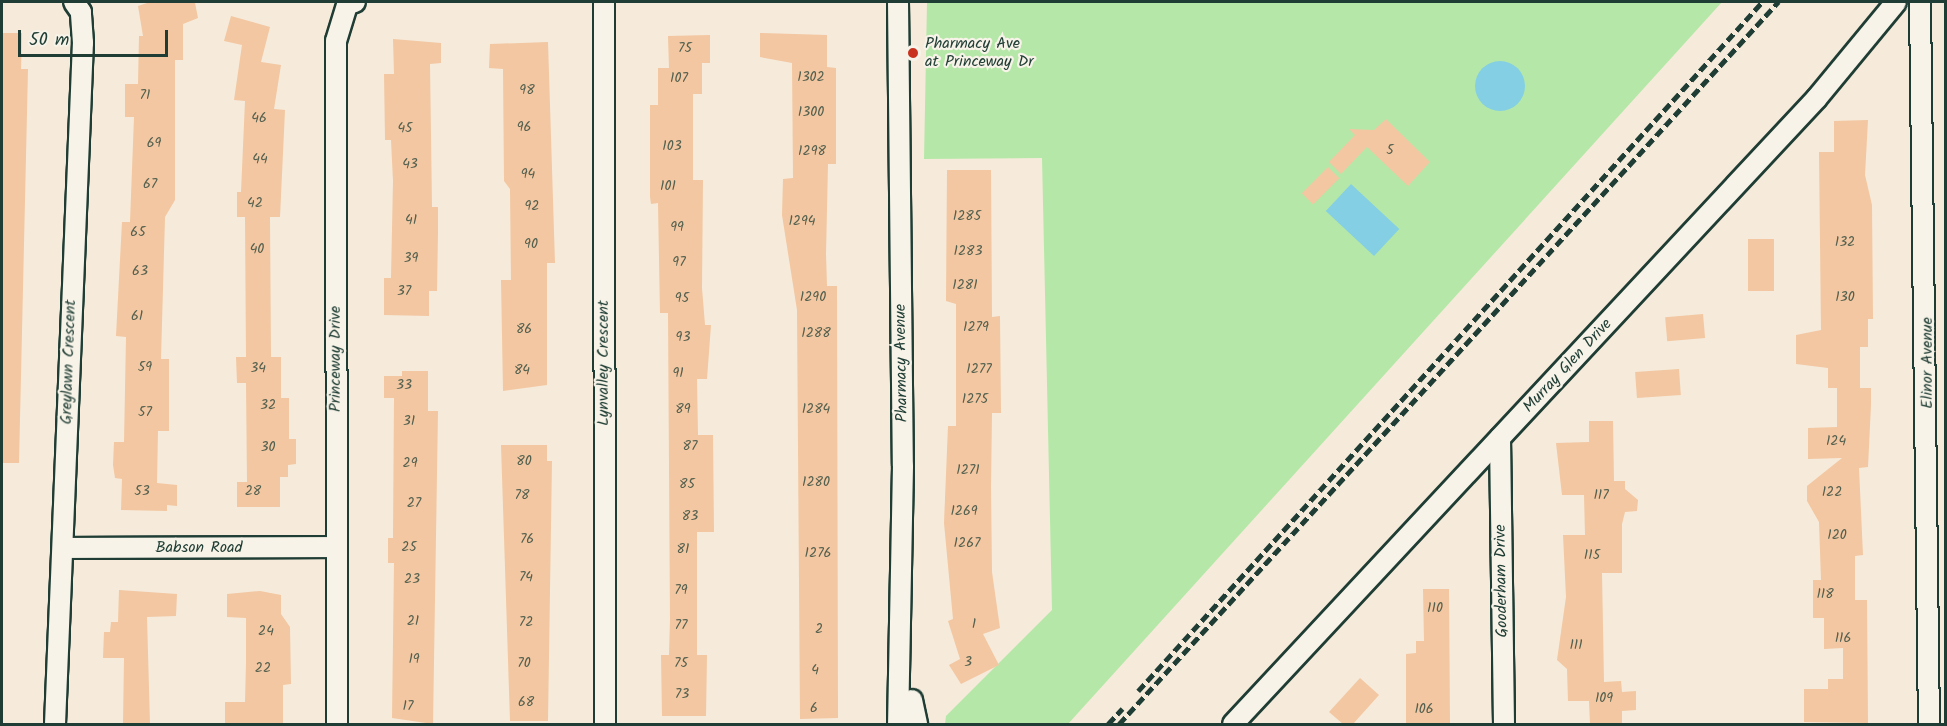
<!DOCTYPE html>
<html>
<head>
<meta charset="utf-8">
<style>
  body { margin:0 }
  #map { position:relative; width:1947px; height:726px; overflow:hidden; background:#f6eada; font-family:Kalam,sans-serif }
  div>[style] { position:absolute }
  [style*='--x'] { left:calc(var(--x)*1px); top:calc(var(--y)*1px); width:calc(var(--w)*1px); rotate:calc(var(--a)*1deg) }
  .green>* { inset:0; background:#b5e8a8 }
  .water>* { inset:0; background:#84cfe4; transform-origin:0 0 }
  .round { border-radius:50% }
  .building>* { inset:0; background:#f2c7a1; transform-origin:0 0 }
  .roads { filter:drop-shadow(2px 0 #1f3d34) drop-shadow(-2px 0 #1f3d34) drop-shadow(0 2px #1f3d34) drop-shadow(0 -2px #1f3d34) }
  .minor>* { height:20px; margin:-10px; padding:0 10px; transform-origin:10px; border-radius:10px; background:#f7f3e8 }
  .rail>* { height:4.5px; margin-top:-2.25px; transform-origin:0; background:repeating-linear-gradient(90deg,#1f3d34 0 9px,transparent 0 13.5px) }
  .dots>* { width:16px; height:16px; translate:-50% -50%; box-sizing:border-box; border:3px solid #f7f3e8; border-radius:50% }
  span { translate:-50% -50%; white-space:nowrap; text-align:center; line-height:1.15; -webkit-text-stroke:4.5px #f7f3e8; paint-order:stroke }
  .number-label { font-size:14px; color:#54604f }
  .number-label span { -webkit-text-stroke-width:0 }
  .poi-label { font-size:16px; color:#1f3d34 }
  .left { translate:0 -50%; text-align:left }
  .street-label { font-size:16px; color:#1f3d34 }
  .frame { position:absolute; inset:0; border:3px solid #1f3d34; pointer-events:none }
  .scale { position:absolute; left:18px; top:30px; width:150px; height:27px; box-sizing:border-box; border:3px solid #1f3d34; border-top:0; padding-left:8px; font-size:18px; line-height:21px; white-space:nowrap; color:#1f3d34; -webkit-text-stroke:4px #f7f3e8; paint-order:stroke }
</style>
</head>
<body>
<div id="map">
  <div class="green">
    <i style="clip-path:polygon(927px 2px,1722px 2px,1068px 724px,945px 724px,946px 716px,1052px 610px,1042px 158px,924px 159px)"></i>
  </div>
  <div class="water">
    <i class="round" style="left:1475px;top:61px;width:50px;height:50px"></i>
    <i style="left:1351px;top:184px;width:66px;height:37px;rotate:43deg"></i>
  </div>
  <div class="building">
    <i style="clip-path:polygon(150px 2px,195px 3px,198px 18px,183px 24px,183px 60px,175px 60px,175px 200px,165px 217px,161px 359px,169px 359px,169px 431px,158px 431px,157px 483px,177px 485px,177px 506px,167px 505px,167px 511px,121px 510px,122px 479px,115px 478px,113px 465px,114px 442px,124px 442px,126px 337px,116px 336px,122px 222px,130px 222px,134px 117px,125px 117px,125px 84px,138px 84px,139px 36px,143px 36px,138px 6px)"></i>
    <i style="clip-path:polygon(231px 16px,270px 27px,261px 62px,281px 65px,274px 109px,285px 110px,280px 217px,270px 217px,271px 357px,281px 357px,281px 398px,289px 398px,289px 439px,296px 439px,296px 464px,288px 465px,288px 477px,280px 477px,280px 507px,237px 507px,237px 482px,247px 482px,246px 383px,237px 383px,236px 357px,246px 357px,245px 217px,237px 217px,237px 192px,241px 192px,245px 101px,234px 100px,242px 45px,224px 41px)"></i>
    <i style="clip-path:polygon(2px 33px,22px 33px,21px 69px,28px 69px,19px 463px,2px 463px)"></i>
    <i style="clip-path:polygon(760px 33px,827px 35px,827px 67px,836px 68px,836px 164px,828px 164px,826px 254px,827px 286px,837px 286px,838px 718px,800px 719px,797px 310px,782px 215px,783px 179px,793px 178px,792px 63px,760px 57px)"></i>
    <i style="clip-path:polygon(710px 35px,710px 63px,702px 63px,702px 94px,693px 94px,693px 180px,703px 180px,702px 288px,705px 325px,711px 325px,707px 379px,697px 379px,698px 435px,713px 435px,714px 532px,697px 532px,697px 655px,707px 655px,706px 716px,662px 716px,661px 655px,669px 655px,670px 620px,668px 313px,660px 313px,658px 203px,651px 204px,650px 197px,650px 105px,658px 105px,658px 68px,669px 68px,668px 36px)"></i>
    <i style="clip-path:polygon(393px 39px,441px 43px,441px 63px,430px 64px,432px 207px,438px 207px,438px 232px,437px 291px,429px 291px,429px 316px,384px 315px,384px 278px,391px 278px,393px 181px,391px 140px,385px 140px,384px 74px,394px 74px)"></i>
    <i style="clip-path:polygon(548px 42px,555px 263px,547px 263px,547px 385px,503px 391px,501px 280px,511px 280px,510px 189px,504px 181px,503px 69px,489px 68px,490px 44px)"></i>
    <i style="clip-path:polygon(1386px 119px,1430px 162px,1408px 186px,1367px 147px,1341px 174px,1329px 162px,1355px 135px,1349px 129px,1374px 130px)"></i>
    <i style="clip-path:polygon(1868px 120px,1865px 175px,1872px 205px,1873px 319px,1868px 319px,1868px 347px,1860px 347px,1860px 388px,1871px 388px,1871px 405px,1868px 467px,1859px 468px,1863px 555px,1855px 556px,1855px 600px,1867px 600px,1868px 723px,1804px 722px,1804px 689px,1828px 689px,1828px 679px,1843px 679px,1843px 648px,1824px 649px,1824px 618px,1813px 618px,1813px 580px,1821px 580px,1819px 522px,1807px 501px,1807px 486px,1842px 458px,1808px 459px,1808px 428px,1837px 427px,1837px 388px,1828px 388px,1828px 368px,1796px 364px,1796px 335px,1821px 330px,1819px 152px,1834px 152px,1834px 121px)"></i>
    <i style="left:1328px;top:167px;width:16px;height:37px;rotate:45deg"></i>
    <i style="clip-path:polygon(947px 170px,991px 170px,992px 317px,1000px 316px,1001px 413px,992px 413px,991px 487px,992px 572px,1000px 628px,983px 634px,999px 665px,961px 684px,949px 665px,960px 659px,948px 621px,953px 619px,944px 523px,948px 426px,956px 426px,956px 304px,946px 301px)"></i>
    <i style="left:1748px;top:239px;width:26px;height:52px"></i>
    <i style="left:1703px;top:314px;width:24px;height:38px;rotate:85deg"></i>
    <i style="left:1679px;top:369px;width:26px;height:44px;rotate:86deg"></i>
    <i style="clip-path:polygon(402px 371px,428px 371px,428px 411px,438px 411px,433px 724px,392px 718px,394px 563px,388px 563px,388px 538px,393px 538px,394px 398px,384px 398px,384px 376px,402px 376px)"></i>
    <i style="clip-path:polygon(1589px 421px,1613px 421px,1614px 481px,1625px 481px,1625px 489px,1638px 500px,1637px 511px,1625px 512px,1622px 524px,1622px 573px,1602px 573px,1604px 682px,1621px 681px,1622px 692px,1636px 691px,1636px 710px,1622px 711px,1622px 724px,1590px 724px,1589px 701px,1568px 701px,1567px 669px,1557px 660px,1566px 597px,1563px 535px,1585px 535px,1584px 495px,1562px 495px,1556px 443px,1589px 442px)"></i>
    <i style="clip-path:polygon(501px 445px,547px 445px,547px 461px,552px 461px,548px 721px,510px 721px)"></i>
    <i style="clip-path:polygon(1423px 589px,1449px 589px,1450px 724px,1406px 724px,1406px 654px,1416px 653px,1416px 641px,1424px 641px)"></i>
    <i style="clip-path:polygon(119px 590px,177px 594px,176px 616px,147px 617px,150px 724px,123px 724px,124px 658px,103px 658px,104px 632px,110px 632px,111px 622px,118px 622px)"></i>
    <i style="clip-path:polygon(260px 591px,281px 595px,281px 614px,290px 627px,291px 684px,283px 685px,283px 723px,225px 724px,225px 702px,245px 702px,246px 663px,246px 618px,227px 617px,227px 594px)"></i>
    <i style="clip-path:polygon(1360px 678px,1379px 695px,1353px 724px,1343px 724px,1329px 712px)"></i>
  </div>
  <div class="roads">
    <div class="minor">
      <i style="--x:604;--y:2;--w:722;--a:89.92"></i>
      <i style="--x:898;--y:2;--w:464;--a:89.4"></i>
      <i style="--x:903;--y:466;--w:258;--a:91.1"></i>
      <i style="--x:1920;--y:2;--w:722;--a:89.29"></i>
      <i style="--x:1500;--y:438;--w:286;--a:89.2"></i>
      <i style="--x:64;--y:548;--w:271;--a:-0.2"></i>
      <i style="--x:912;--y:700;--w:25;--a:78"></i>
      <i style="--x:55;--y:724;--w:682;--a:-87.65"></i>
      <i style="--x:83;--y:43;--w:31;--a:-94"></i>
      <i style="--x:81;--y:12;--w:12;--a:-125"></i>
      <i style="--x:337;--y:724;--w:683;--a:-90.08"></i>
      <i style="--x:336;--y:41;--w:39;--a:-73"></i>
      <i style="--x:347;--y:4;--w:8;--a:-14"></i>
      <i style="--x:1233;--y:724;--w:856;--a:-46.99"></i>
      <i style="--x:1817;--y:98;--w:124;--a:-50.5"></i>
    </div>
  </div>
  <div class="rail">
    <i style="--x:1138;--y:691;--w:930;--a:-47.83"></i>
    <i style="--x:1108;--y:724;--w:21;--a:-47"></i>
    <i style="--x:1119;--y:724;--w:978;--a:-47.61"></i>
  </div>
  <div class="dots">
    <i style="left:913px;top:53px;background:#c8321e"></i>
  </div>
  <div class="number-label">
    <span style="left:685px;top:48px">75</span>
    <span style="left:811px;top:77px">1302</span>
    <span style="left:679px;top:78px">107</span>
    <span style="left:527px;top:90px">98</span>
    <span style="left:145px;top:95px">71</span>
    <span style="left:811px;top:112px">1300</span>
    <span style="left:259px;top:118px">46</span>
    <span style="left:524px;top:127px">96</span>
    <span style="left:405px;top:128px">45</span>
    <span style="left:154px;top:143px">69</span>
    <span style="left:672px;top:146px">103</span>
    <span style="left:1390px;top:150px">5</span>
    <span style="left:812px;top:151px">1298</span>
    <span style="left:260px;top:159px">44</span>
    <span style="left:410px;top:164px">43</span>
    <span style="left:528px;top:174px">94</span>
    <span style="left:150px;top:184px">67</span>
    <span style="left:668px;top:186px">101</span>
    <span style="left:255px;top:203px">42</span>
    <span style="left:532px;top:206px">92</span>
    <span style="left:967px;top:216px">1285</span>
    <span style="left:411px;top:220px">41</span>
    <span style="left:802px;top:221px">1294</span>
    <span style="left:677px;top:227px">99</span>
    <span style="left:138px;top:232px">65</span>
    <span style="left:1845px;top:242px">132</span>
    <span style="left:531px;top:244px">90</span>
    <span style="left:257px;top:249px">40</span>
    <span style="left:968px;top:251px">1283</span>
    <span style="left:411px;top:258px">39</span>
    <span style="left:679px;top:262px">97</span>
    <span style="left:140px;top:271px">63</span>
    <span style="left:965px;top:285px">1281</span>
    <span style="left:404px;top:291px">37</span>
    <span style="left:813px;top:297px">1290</span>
    <span style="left:1845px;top:297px">130</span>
    <span style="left:682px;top:298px">95</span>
    <span style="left:137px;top:316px">61</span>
    <span style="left:976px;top:327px">1279</span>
    <span style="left:524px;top:329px">86</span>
    <span style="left:816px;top:333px">1288</span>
    <span style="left:683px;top:337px">93</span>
    <span style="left:145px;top:367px">59</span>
    <span style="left:258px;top:368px">34</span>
    <span style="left:979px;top:369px">1277</span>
    <span style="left:522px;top:370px">84</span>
    <span style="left:678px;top:373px">91</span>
    <span style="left:404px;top:385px">33</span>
    <span style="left:975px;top:399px">1275</span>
    <span style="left:268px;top:405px">32</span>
    <span style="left:683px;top:409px">89</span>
    <span style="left:816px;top:409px">1284</span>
    <span style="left:145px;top:412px">57</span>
    <span style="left:409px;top:421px">31</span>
    <span style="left:1836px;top:441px">124</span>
    <span style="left:690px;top:446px">87</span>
    <span style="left:268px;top:447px">30</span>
    <span style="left:524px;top:461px">80</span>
    <span style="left:410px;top:463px">29</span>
    <span style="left:968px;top:470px">1271</span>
    <span style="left:816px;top:482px">1280</span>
    <span style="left:687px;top:484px">85</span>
    <span style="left:142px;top:491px">53</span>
    <span style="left:253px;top:491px">28</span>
    <span style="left:1832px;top:492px">122</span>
    <span style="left:522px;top:495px">78</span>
    <span style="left:1601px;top:495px">117</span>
    <span style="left:414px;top:503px">27</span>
    <span style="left:964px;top:511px">1269</span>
    <span style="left:690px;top:516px">83</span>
    <span style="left:1837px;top:535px">120</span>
    <span style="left:527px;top:539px">76</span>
    <span style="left:967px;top:543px">1267</span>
    <span style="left:409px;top:547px">25</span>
    <span style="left:683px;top:549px">81</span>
    <span style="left:818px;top:553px">1276</span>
    <span style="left:1592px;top:555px">115</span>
    <span style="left:526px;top:577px">74</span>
    <span style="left:412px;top:579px">23</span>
    <span style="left:681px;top:590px">79</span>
    <span style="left:1825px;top:594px">118</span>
    <span style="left:1435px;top:608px">110</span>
    <span style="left:413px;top:621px">21</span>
    <span style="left:526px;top:622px">72</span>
    <span style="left:974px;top:624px">1</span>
    <span style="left:681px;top:625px">77</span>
    <span style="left:819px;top:629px">2</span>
    <span style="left:266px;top:631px">24</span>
    <span style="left:1843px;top:638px">116</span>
    <span style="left:1576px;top:645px">111</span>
    <span style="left:414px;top:659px">19</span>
    <span style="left:968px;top:662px">3</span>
    <span style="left:524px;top:663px">70</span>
    <span style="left:681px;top:663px">75</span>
    <span style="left:263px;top:668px">22</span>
    <span style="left:815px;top:670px">4</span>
    <span style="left:682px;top:694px">73</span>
    <span style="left:1604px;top:698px">109</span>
    <span style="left:526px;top:702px">68</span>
    <span style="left:408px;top:706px">17</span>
    <span style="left:814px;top:708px">6</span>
    <span style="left:1424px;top:709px">106</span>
  </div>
  <div class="poi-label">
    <span class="left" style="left:925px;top:53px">Pharmacy Ave<br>at Princeway Dr</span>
  </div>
  <div class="street-label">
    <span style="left:336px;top:359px;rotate:-90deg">Princeway Drive</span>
    <span style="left:69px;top:362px;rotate:-88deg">Greylawn Crescent</span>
    <span style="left:604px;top:363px;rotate:-90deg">Lynvalley Crescent</span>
    <span style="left:902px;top:363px;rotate:-91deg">Pharmacy Avenue</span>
    <span style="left:1928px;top:363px;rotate:-90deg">Elinor Avenue</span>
    <span style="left:1568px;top:366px;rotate:-47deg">Murray Glen Drive</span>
    <span style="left:199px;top:548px">Babson Road</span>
    <span style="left:1502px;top:581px;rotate:-91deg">Gooderham Drive</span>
  </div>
  <div class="frame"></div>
  <div class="scale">50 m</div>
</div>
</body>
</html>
